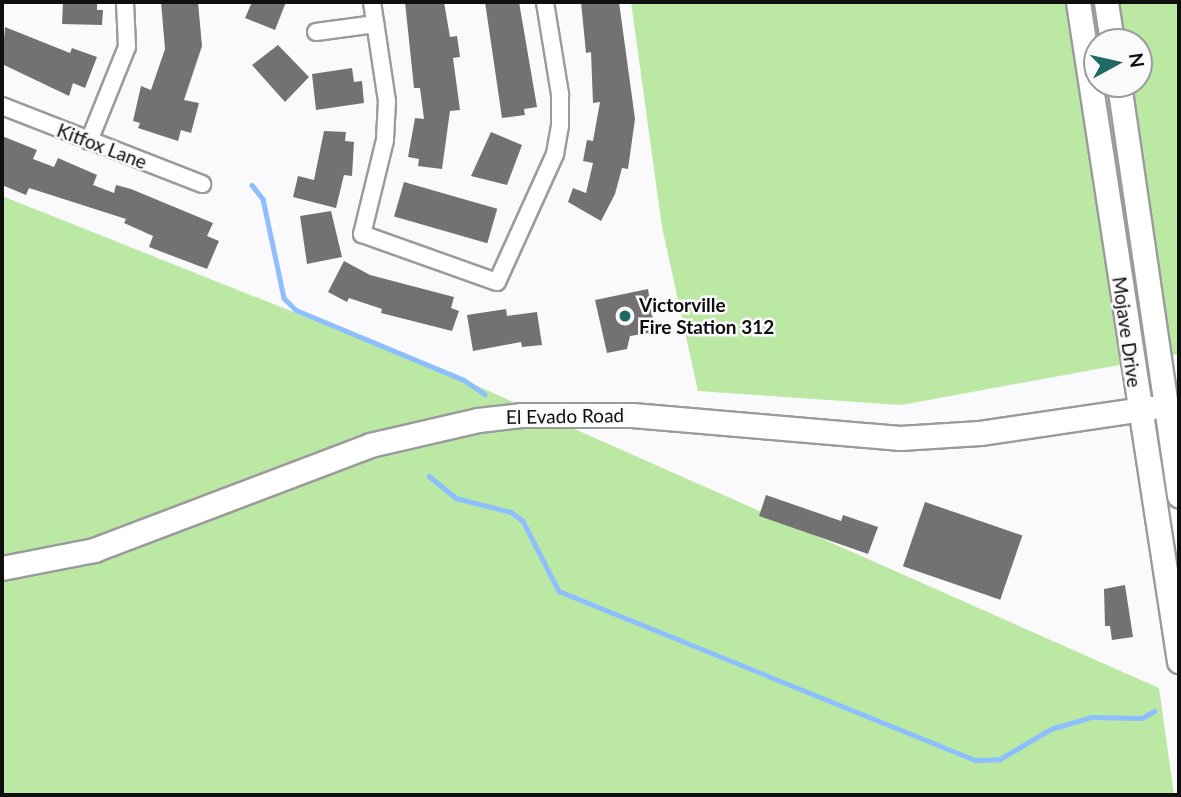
<!DOCTYPE html>
<html>
<head>
<meta charset="utf-8">
<style>
  body { margin:0 }
  #map { position:relative; width:1181px; height:797px; overflow:hidden; background:#fafafc; font-family:Lato,sans-serif }
  div>[style] { position:absolute }
  [style*='--x'] { left:calc(var(--x)*1px); top:calc(var(--y)*1px); width:calc(var(--w)*1px); rotate:calc(var(--a)*1deg) }
  .green>* { inset:0; background:#bbe9a3 }
  .stream>* { height:4.5px; margin:-2.25px; padding:0 2.25px; transform-origin:2.25px; border-radius:2.25px; background:#8dbfff }
  .building>* { inset:0; background:#737273; transform-origin:0 0 }
  .roads { filter:drop-shadow(2px 0 #9b9b9d) drop-shadow(-2px 0 #9b9b9d) drop-shadow(0 2px #9b9b9d) drop-shadow(0 -2px #9b9b9d) }
  .minor>* { height:16px; margin:-8px; padding:0 8px; transform-origin:8px; border-radius:8px; background:#fff }
  .secondary>* { height:23px; margin:-11.5px; padding:0 11.5px; transform-origin:11.5px; border-radius:11.5px; background:#fff }
  .dots>* { width:19px; height:19px; translate:-50% -50%; box-sizing:border-box; border:4px solid #fafafc; border-radius:50% }
  span { translate:-50% -50%; white-space:nowrap; text-align:center; line-height:1.15; -webkit-text-stroke:5px #fafafc; paint-order:stroke }
  .street-label { font-size:19px; color:#0f0f0f }
  .poi-label { font-size:19px; color:#0f0f0f; font-weight:700 }
  .left { translate:0 -50%; text-align:left }
  .frame { position:absolute; inset:0; border:4px solid #0f0f0f; pointer-events:none }
  .north { position:absolute; left:1083px; top:28px; width:70px; height:70px; box-sizing:border-box; background:#fafafc; border:2px solid #9c9c9d; border-radius:50%; rotate:82deg; font-size:19px; font-weight:700; line-height:28px; text-align:center; color:#0f0f0f }
  .north::after { content:''; display:block; margin:auto; width:24px; height:32px; background:#1f6a65; clip-path:polygon(50% 0,100% 100%,50% 72%,0 100%) }
</style>
</head>
<body>
<div id="map">
  <div class="green">
    <i style="clip-path:polygon(evenodd,631px 2px,1179px 2px,1179px 354px,901px 405px,698px 391px,662px 227px,631px 2px,1097px 42px,1139px 42px,1139px 84px,1097px 84px,1097px 42px)"></i>
    <i style="clip-path:polygon(2px 196px,464px 380px,1159px 688px,1174px 795px,2px 795px)"></i>
  </div>
  <div class="stream">
    <i style="--x:252;--y:185;--w:18;--a:52"></i>
    <i style="--x:263;--y:199;--w:101;--a:78"></i>
    <i style="--x:284;--y:298;--w:17;--a:45"></i>
    <i style="--x:296;--y:310;--w:182;--a:22.6"></i>
    <i style="--x:464;--y:380;--w:25;--a:34"></i>
    <i style="--x:429;--y:476;--w:35;--a:39"></i>
    <i style="--x:456;--y:498;--w:57;--a:14.3"></i>
    <i style="--x:511;--y:512;--w:15;--a:37"></i>
    <i style="--x:523;--y:521;--w:79;--a:62.8"></i>
    <i style="--x:559;--y:591;--w:450;--a:22.1"></i>
    <i style="--x:976;--y:760;--w:24;--a:-2"></i>
    <i style="--x:1000;--y:759;--w:59;--a:-30.5"></i>
    <i style="--x:1051;--y:729;--w:42;--a:-16.7"></i>
    <i style="--x:1091;--y:717;--w:51;--a:1.1"></i>
    <i style="--x:1142;--y:718;--w:14;--a:-30"></i>
  </div>
  <div class="building">
    <i style="clip-path:polygon(63px 2px,97px 2px,97px 10px,103px 10px,102px 25px,62px 24px)"></i>
    <i style="clip-path:polygon(161px 2px,198px 2px,202px 46px,184px 100px,199px 103px,191px 133px,181px 130px,178px 141px,138px 128px,140px 123px,133px 121px,141px 86px,151px 90px,165px 49px)"></i>
    <i style="clip-path:polygon(252px 2px,286px 2px,275px 30px,245px 18px)"></i>
    <i style="clip-path:polygon(405px 2px,444px 2px,450px 37px,457px 36px,460px 57px,453px 58px,460px 110px,450px 111px,442px 169px,418px 166px,419px 159px,408px 157px,415px 118px,424px 119px,420px 88px,414px 88px)"></i>
    <i style="clip-path:polygon(485px 2px,519px 2px,537px 107px,524px 109px,525px 115px,502px 118px)"></i>
    <i style="clip-path:polygon(581px 2px,619px 2px,635px 119px,628px 169px,622px 168px,615px 194px,601px 221px,568px 202px,573px 188px,586px 193px,593px 163px,583px 161px,587px 140px,593px 141px,600px 102px,593px 103px,591px 52px,586px 53px)"></i>
    <i style="clip-path:polygon(5px 27px,70px 53px,72px 48px,97px 57px,85px 88px,73px 83px,69px 96px,2px 64px)"></i>
    <i style="clip-path:polygon(278px 45px,309px 77px,285px 102px,252px 65px)"></i>
    <i style="clip-path:polygon(352px 68px,354px 82px,362px 81px,364px 103px,316px 110px,312px 74px)"></i>
    <i style="clip-path:polygon(324px 131px,346px 132px,345px 141px,354px 142px,352px 176px,344px 175px,336px 208px,293px 197px,298px 176px,314px 180px)"></i>
    <i style="clip-path:polygon(491px 132px,522px 145px,507px 185px,471px 176px)"></i>
    <i style="clip-path:polygon(2px 136px,37px 150px,33px 159px,54px 167px,58px 158px,97px 175px,93px 185px,114px 193px,116px 185px,131px 189px,213px 223px,207px 236px,219px 241px,207px 269px,149px 247px,153px 236px,124px 223px,126px 219px,29px 188px,26px 195px,2px 185px)"></i>
    <i style="left:404px;top:182px;width:97px;height:36px;rotate:16deg"></i>
    <i style="clip-path:polygon(331px 211px,342px 257px,307px 264px,300px 216px)"></i>
    <i style="clip-path:polygon(344px 261px,370px 275px,454px 297px,451px 308px,459px 311px,452px 331px,381px 313px,382px 309px,349px 298px,347px 302px,328px 292px)"></i>
    <i style="clip-path:polygon(648px 289px,655px 332px,630px 336px,627px 349px,607px 353px,595px 300px)"></i>
    <i style="clip-path:polygon(506px 309px,507px 316px,537px 312px,542px 345px,522px 347px,521px 342px,473px 351px,467px 315px)"></i>
    <i style="clip-path:polygon(766px 495px,841px 521px,843px 515px,878px 527px,868px 554px,759px 516px)"></i>
    <i style="left:925px;top:502px;width:103px;height:68px;rotate:19deg"></i>
    <i style="clip-path:polygon(1125px 585px,1133px 637px,1112px 640px,1110px 626px,1105px 626px,1104px 589px)"></i>
  </div>
  <div class="roads">
    <div class="minor">
      <i style="--x:372;--y:2;--w:100;--a:81.4"></i>
      <i style="--x:387;--y:101;--w:39;--a:93"></i>
      <i style="--x:385;--y:140;--w:97;--a:103.7"></i>
      <i style="--x:362;--y:234;--w:143;--a:19.6"></i>
      <i style="--x:497;--y:282;--w:141;--a:-65.6"></i>
      <i style="--x:555;--y:154;--w:29;--a:-80"></i>
      <i style="--x:560;--y:125;--w:31;--a:-90"></i>
      <i style="--x:560;--y:94;--w:93;--a:-99.3"></i>
      <i style="--x:316;--y:32;--w:60;--a:-7.7"></i>
      <i style="--x:2;--y:106;--w:215;--a:21.3"></i>
      <i style="--x:89;--y:141;--w:101;--a:-68"></i>
      <i style="--x:127;--y:47;--w:45;--a:-92.5"></i>
    </div>
    <div class="secondary">
      <i style="--x:1078;--y:2;--w:667;--a:81.29"></i>
      <i style="--x:1106;--y:2;--w:40;--a:81.5"></i>
      <i style="--x:1119;--y:84;--w:416;--a:81.7"></i>
      <i style="--x:2;--y:568;--w:94;--a:-11.1"></i>
      <i style="--x:94;--y:550;--w:295;--a:-20.8"></i>
      <i style="--x:370;--y:445;--w:111;--a:-13"></i>
      <i style="--x:478;--y:420;--w:43;--a:-6.6"></i>
      <i style="--x:521;--y:415;--w:111;--a:0"></i>
      <i style="--x:632;--y:415;--w:269;--a:4.9"></i>
      <i style="--x:900;--y:438;--w:80;--a:-3.6"></i>
      <i style="--x:980;--y:433;--w:172;--a:-8.4"></i>
    </div>
  </div>
  <div class="dots">
    <i style="left:625px;top:316px;background:#1f6a65"></i>
  </div>
  <div class="street-label">
    <span style="left:102px;top:146px;rotate:21deg">Kitfox Lane</span>
    <span style="left:1127px;top:332px;rotate:82deg">Mojave Drive</span>
    <span style="left:565px;top:416px;rotate:-1deg">El Evado Road</span>
  </div>
  <div class="poi-label">
    <span class="left" style="left:639px;top:316px">Victorville<br>Fire Station 312</span>
  </div>
  <div class="frame"></div>
  <div class="north">N</div>
</div>
</body>
</html>
